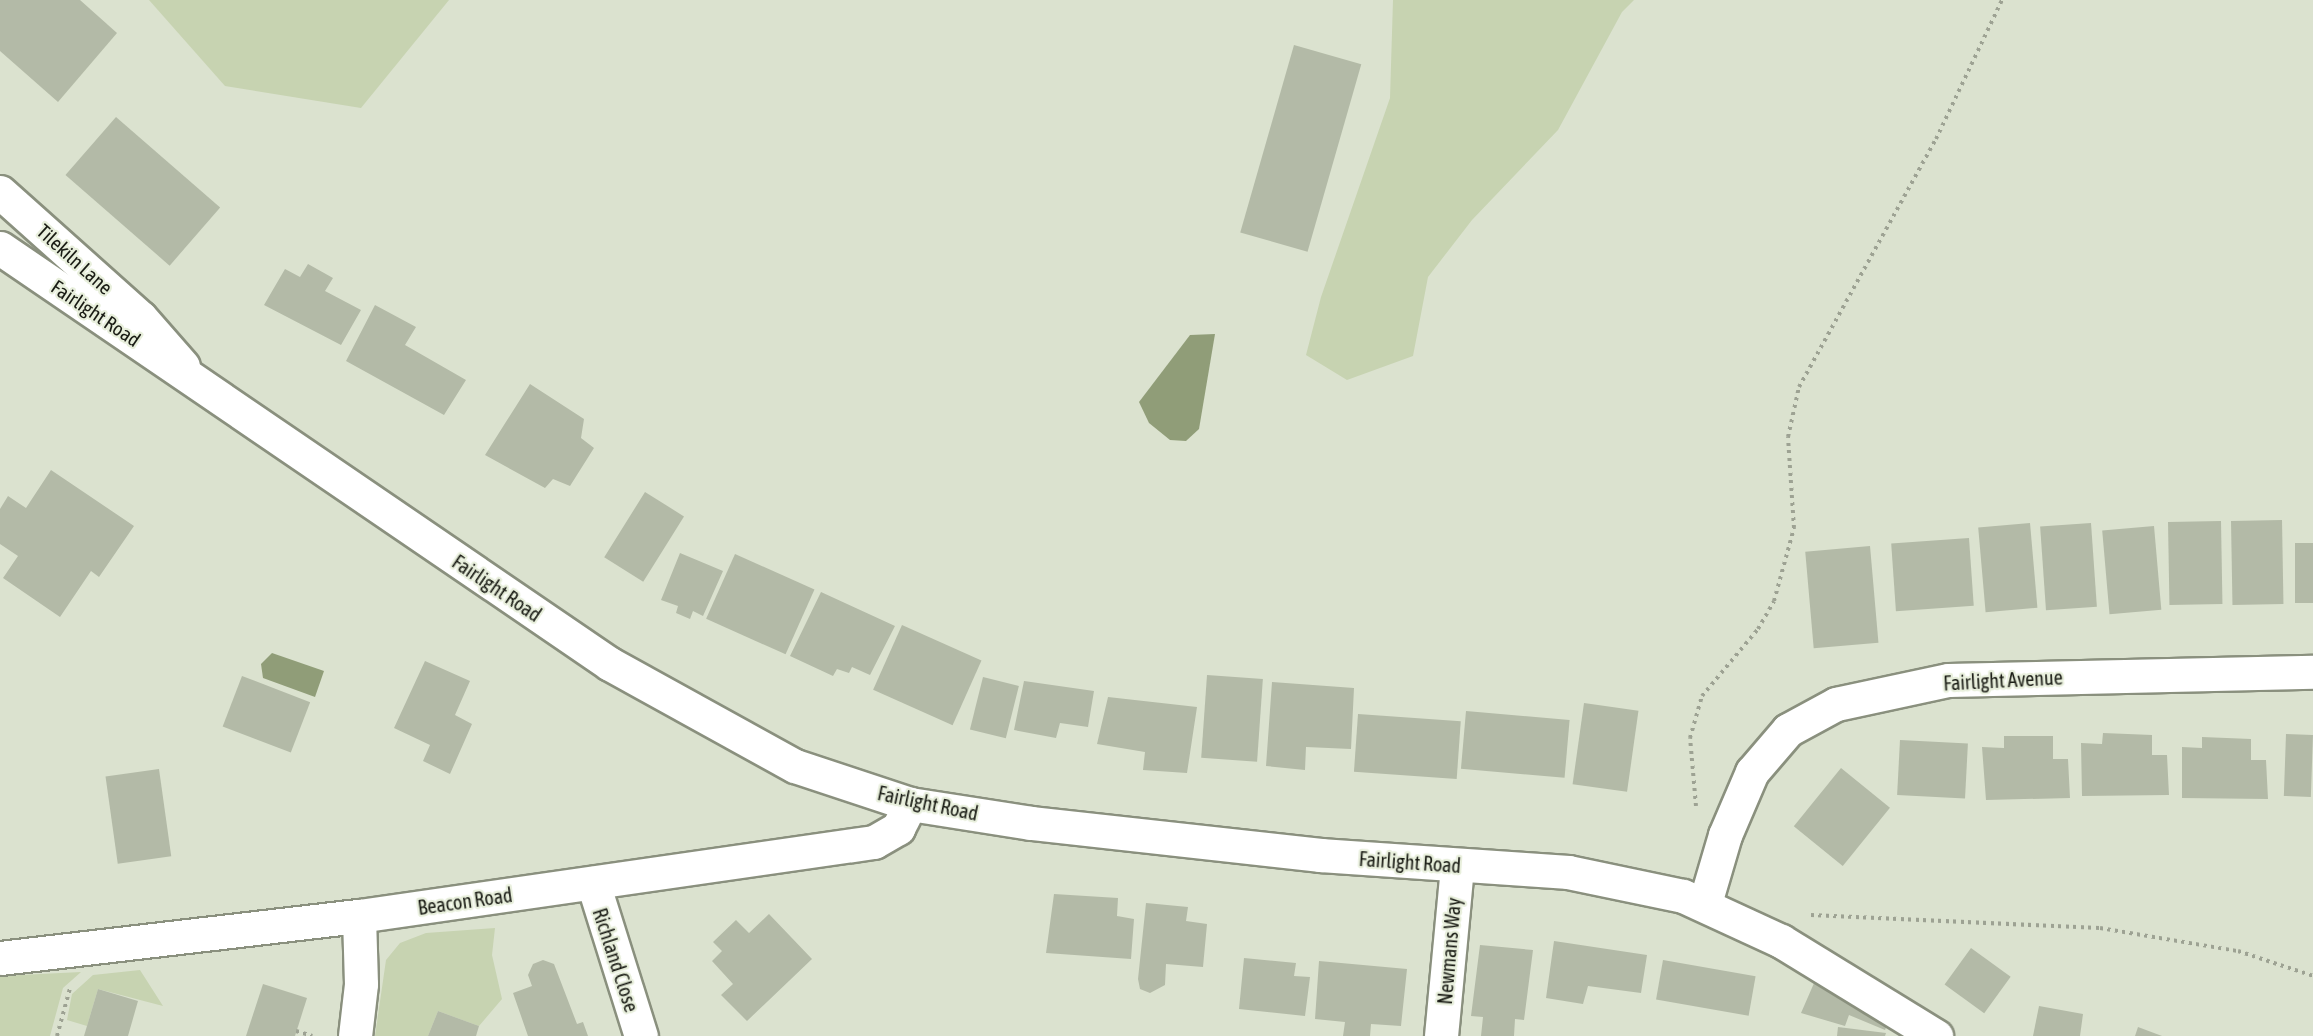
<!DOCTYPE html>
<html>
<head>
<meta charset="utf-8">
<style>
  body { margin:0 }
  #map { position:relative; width:2313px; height:1036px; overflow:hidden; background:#dbe2cf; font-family:"Asap Condensed",sans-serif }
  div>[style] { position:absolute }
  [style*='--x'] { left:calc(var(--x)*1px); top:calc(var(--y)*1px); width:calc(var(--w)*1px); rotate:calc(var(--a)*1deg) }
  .green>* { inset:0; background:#c7d3b1 }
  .water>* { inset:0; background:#909d78 }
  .building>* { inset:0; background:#b3baa7; transform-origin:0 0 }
  .path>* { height:4px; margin-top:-2px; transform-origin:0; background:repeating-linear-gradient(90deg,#9da293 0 3px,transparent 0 7.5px) }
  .roads { filter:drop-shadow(2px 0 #8a907e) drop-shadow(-2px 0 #8a907e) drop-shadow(0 2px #8a907e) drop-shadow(0 -2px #8a907e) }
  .minor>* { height:33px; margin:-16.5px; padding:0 16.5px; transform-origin:16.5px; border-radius:16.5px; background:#fff }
  .tertiary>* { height:33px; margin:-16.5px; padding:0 16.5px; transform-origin:16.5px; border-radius:16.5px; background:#fff }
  span { translate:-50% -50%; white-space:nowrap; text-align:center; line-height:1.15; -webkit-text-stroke:4.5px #e8efdc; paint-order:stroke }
  .street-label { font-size:20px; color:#191b14 }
</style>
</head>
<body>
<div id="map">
  <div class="green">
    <i style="clip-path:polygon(149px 0,449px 0,361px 108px,225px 86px)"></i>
    <i style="clip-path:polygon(1393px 0,1634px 0,1622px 12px,1558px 130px,1472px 220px,1428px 277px,1413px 356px,1347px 380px,1306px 355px,1321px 297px,1390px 98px)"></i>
    <i style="clip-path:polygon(495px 928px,492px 955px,502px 999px,479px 1026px,438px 1011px,428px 1036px,375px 1036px,386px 960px,400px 943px,426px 933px)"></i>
    <i style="clip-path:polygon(140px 970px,163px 1006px,98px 989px,87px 1026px,67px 1020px,72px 994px,93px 975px)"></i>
    <i style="clip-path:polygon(81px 972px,63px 988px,50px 1036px,0 1036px,0 976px)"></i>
  </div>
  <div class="water">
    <i style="clip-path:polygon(1215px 334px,1199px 429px,1186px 441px,1170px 440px,1149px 423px,1139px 402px,1190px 335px)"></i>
    <i style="clip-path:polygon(272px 653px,324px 671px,315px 697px,263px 678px,261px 664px)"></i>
  </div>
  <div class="building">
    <i style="clip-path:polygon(0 0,80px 0,117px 33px,58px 102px,0 51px)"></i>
    <i style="left:1294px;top:45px;width:70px;height:195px;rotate:16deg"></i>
    <i style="left:116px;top:117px;width:138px;height:77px;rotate:41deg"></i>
    <i style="clip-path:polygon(308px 264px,333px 278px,325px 291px,361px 310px,341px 345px,264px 305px,285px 269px,300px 277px)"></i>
    <i style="clip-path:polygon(375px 305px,416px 327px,405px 345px,466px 380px,444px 415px,346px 361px)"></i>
    <i style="clip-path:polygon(530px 384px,584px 419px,581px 438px,594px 448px,570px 486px,553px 479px,545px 488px,485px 455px)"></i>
    <i style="clip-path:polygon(51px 470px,134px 526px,99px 577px,91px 571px,60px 617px,3px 578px,18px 556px,0 544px,0 509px,8px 496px,26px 508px)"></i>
    <i style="left:645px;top:492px;width:46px;height:77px;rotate:32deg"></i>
    <i style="left:2282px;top:520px;width:84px;height:51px;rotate:89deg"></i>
    <i style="left:2221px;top:521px;width:83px;height:53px;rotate:89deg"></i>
    <i style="left:2030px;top:523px;width:85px;height:52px;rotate:85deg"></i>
    <i style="left:2091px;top:523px;width:84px;height:51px;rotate:86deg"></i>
    <i style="left:2154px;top:526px;width:84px;height:52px;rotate:85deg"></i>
    <i style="left:1969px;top:538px;width:68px;height:78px;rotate:86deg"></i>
    <i style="left:2295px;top:543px;width:18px;height:60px"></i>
    <i style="left:1870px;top:546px;width:97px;height:65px;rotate:85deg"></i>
    <i style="clip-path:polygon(680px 553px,723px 571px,703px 616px,693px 611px,690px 619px,676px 613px,678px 606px,661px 600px)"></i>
    <i style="left:735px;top:554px;width:87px;height:71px;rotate:24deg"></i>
    <i style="clip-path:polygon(821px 592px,895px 626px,870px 675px,852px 667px,849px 673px,837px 669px,833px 676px,790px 656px)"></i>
    <i style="left:902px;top:625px;width:87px;height:71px;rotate:24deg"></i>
    <i style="clip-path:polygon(425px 661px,470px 681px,455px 715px,472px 724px,450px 774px,423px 761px,430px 745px,394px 728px)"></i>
    <i style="left:1207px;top:675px;width:56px;height:83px;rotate:4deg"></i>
    <i style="left:242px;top:676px;width:73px;height:54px;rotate:21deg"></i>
    <i style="left:983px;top:677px;width:37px;height:54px;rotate:14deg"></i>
    <i style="clip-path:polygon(1024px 681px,1094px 691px,1088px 727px,1060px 723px,1056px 738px,1014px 730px)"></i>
    <i style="clip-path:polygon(1272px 682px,1354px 688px,1351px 749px,1306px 747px,1305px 770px,1266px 766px)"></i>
    <i style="clip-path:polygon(1108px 697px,1197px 707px,1187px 773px,1143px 770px,1145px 752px,1097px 744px)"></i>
    <i style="left:1584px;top:703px;width:55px;height:82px;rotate:8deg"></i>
    <i style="left:1466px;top:711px;width:104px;height:58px;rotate:5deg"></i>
    <i style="left:1358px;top:714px;width:103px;height:58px;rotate:4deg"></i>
    <i style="clip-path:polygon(2103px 733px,2152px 735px,2152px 755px,2167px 755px,2169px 795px,2082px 796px,2081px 743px,2102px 744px)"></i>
    <i style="left:2286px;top:734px;width:27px;height:62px;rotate:2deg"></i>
    <i style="clip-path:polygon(2004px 736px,2053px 736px,2053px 759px,2068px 759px,2070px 798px,1986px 800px,1982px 747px,2004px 748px)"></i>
    <i style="clip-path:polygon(2202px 737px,2251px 739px,2251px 760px,2266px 760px,2268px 799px,2182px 798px,2182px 747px,2202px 748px)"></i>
    <i style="left:1900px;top:740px;width:68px;height:55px;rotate:3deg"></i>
    <i style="left:1841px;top:768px;width:63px;height:75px;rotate:39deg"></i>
    <i style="left:159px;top:769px;width:88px;height:54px;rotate:82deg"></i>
    <i style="clip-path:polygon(1054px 894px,1118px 898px,1117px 916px,1134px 919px,1131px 959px,1046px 953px)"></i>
    <i style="clip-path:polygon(1146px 903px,1188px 907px,1186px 921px,1207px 924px,1203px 967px,1166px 964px,1165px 985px,1150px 993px,1140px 989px,1138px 979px)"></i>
    <i style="clip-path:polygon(769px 914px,812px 959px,747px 1021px,721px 995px,733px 984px,712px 961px,722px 951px,713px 942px,736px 920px,749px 933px)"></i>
    <i style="clip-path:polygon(1554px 941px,1647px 955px,1641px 993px,1588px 986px,1583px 1004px,1546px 998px)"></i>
    <i style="clip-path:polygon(1480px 945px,1533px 950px,1524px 1020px,1515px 1019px,1514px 1036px,1481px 1036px,1483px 1017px,1471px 1016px)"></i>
    <i style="left:1971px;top:948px;width:49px;height:45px;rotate:36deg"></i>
    <i style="clip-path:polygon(1244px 958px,1296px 963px,1294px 976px,1310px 977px,1305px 1016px,1239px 1009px)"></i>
    <i style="clip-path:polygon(543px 960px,554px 964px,577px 1024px,583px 1022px,588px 1036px,528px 1036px,513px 993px,532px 986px,528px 975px,533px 964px)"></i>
    <i style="left:1663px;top:960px;width:94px;height:40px;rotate:10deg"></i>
    <i style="clip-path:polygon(1319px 961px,1407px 969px,1401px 1026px,1371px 1024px,1370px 1036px,1343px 1036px,1345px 1022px,1315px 1019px)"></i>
    <i style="clip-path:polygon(1818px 974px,1891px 1016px,1885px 1030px,1849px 1015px,1845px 1026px,1801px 1013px)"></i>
    <i style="clip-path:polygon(263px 984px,307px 998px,295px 1036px,246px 1036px)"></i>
    <i style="clip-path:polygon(98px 989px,138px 1001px,128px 1036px,84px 1036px)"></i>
    <i style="clip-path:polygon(2039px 1006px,2083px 1014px,2080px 1036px,2033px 1036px)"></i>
    <i style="clip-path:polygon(438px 1011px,479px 1026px,476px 1036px,428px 1036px)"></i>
    <i style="clip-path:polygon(1838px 1027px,1886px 1033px,1885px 1036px,1837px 1036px)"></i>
    <i style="clip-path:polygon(2138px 1027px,2162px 1036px,2135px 1036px)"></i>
  </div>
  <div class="path">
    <i style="--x:1696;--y:806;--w:68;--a:-95"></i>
    <i style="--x:1690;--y:738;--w:44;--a:-74.1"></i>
    <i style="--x:1702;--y:696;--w:87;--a:-50.1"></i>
    <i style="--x:1758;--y:629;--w:32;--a:-60"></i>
    <i style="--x:1774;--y:601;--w:76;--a:-74.7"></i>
    <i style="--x:1794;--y:528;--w:91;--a:-93.8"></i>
    <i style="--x:1788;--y:437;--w:51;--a:-77.6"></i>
    <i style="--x:1799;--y:387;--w:283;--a:-61.1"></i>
    <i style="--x:1936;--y:139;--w:154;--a:-64.6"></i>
    <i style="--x:1811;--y:915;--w:289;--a:2.6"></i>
    <i style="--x:2100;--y:928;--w:140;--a:9.5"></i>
    <i style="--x:2238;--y:951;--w:79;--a:18.4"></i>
    <i style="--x:296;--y:1031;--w:17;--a:17"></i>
    <i style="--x:57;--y:1036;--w:50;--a:-74.8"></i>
  </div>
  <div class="roads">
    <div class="minor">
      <i style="--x:0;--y:192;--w:188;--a:41.8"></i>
      <i style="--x:140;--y:317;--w:65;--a:48.7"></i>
      <i style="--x:593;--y:883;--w:160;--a:72.6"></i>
      <i style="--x:1705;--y:903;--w:71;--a:-73.6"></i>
      <i style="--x:1725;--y:835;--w:69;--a:-66.8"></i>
      <i style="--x:1752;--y:772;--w:55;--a:-49.4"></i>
      <i style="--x:1788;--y:730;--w:55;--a:-28.4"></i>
      <i style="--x:1836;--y:704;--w:115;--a:-12.1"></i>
      <i style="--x:1948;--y:680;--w:365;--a:-1.3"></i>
      <i style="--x:0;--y:958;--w:361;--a:-6.7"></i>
      <i style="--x:359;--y:916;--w:520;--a:-8.18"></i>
      <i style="--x:874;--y:842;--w:28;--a:-30"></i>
      <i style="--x:898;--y:828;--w:27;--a:-63"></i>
      <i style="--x:355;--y:1036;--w:52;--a:-83.4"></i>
      <i style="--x:361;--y:984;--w:68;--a:-91.7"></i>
      <i style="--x:1441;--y:1036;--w:171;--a:-84.6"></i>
    </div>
    <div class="tertiary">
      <i style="--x:0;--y:248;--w:738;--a:34.29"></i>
      <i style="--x:610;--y:664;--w:211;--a:28.9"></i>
      <i style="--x:795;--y:766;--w:121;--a:18.3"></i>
      <i style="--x:910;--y:804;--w:122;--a:8.9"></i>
      <i style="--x:1031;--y:823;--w:291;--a:6.3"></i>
      <i style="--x:1320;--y:855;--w:249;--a:3.9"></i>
      <i style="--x:1568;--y:872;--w:117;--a:11.8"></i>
      <i style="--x:1683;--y:896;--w:108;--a:24.7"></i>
      <i style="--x:1781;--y:941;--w:182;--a:31.5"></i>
    </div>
  </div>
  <div class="street-label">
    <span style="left:75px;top:259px;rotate:42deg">Tilekiln Lane</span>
    <span style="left:96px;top:313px;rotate:34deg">Fairlight Road</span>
    <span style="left:497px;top:588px;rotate:34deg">Fairlight Road</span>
    <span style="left:2003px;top:680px;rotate:-3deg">Fairlight Avenue</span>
    <span style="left:928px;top:803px;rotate:12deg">Fairlight Road</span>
    <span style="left:1410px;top:862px;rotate:4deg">Fairlight Road</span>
    <span style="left:465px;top:901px;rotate:-8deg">Beacon Road</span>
    <span style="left:1449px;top:951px;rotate:-85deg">Newmans Way</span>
    <span style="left:616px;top:960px;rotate:72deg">Richland Close</span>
  </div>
</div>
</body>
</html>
